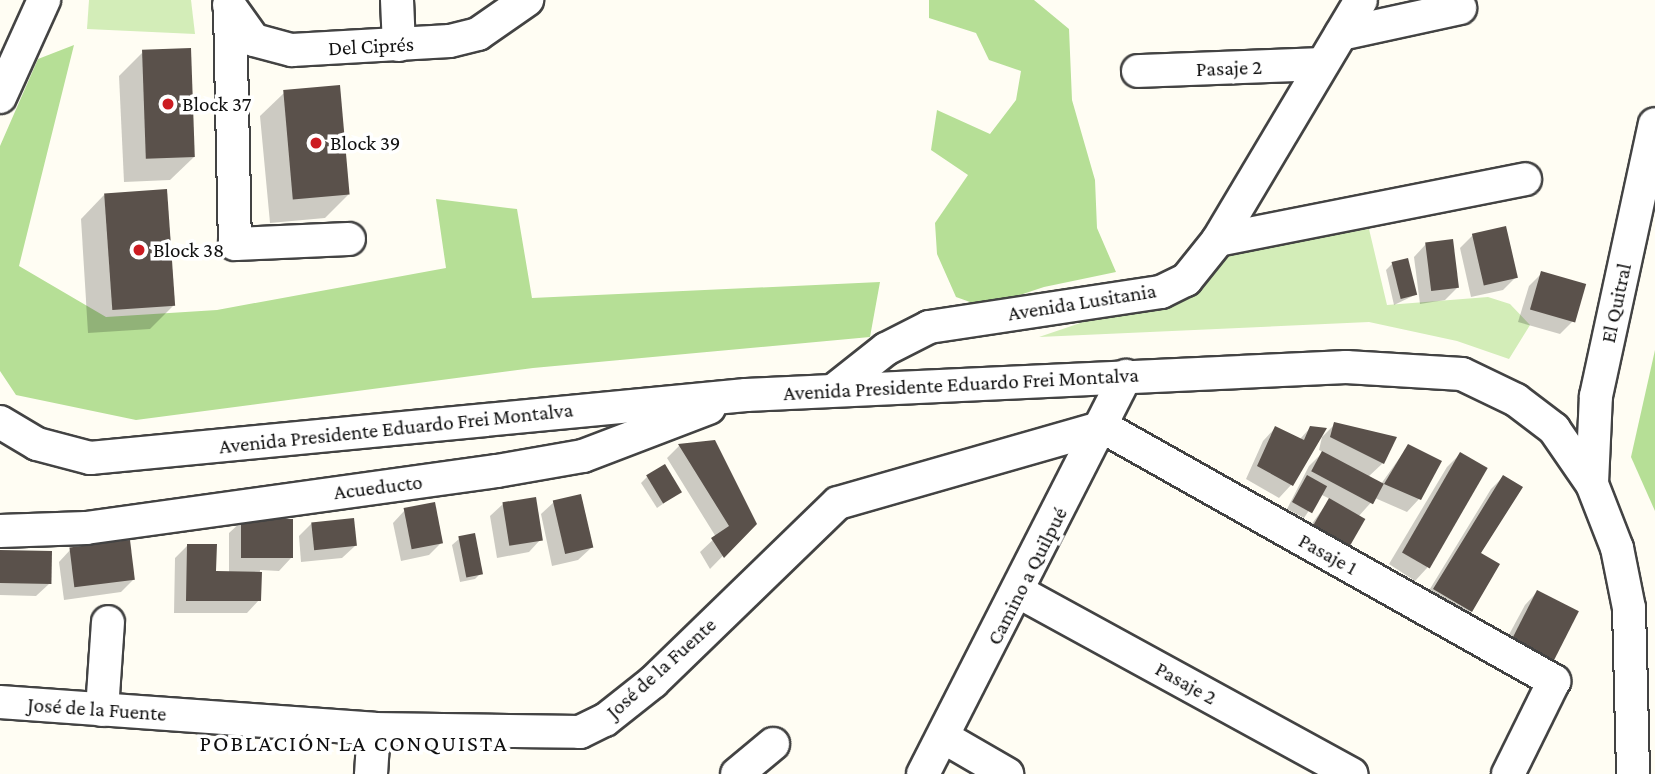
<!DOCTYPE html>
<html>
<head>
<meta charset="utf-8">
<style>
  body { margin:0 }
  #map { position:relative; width:1655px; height:774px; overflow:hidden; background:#fffdf3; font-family:"Crimson Pro",serif }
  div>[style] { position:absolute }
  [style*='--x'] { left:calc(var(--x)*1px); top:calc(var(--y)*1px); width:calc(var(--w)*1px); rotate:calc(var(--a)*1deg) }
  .green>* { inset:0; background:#d3edb8 }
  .forest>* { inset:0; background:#b6df96 }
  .shadow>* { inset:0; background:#0003 }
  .building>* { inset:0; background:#5a514b; transform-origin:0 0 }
  .roads { filter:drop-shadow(2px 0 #434343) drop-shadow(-2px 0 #434343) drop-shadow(0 2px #434343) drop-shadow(0 -2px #434343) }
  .minor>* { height:32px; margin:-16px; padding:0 16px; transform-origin:16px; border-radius:16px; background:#fff }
  .dots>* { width:19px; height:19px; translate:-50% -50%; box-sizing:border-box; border:4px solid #fff; border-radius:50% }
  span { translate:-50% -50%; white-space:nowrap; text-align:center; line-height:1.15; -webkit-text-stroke:7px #fff; paint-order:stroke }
  .street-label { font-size:21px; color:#101010 }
  .poi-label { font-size:21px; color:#101010 }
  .left { translate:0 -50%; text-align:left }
  .neighbourhood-label { font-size:23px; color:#101010; letter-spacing:2px }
</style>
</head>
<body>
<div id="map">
  <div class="green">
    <i style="clip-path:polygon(89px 0,191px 0,195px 34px,87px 29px)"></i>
    <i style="clip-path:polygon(1369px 229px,1387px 305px,1488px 297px,1510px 304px,1530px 325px,1509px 359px,1457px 341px,1369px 322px,1039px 337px,1166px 294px,1212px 253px)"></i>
  </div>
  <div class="forest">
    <i style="clip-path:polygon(929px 0,1034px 0,1069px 29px,1072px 100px,1095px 180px,1097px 228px,1116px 272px,1044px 287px,984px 307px,956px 297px,937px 254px,935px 223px,968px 175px,931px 150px,937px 110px,990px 134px,1016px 100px,1021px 71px,989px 60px,976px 33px,929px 18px)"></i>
    <i style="clip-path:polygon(74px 45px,19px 266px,106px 317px,217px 310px,446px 268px,436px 199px,517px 209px,532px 298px,880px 282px,870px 337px,533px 368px,136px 420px,16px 395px,0 371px,0 146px,38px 59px)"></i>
    <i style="clip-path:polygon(1655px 350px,1655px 511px,1631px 457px)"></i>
  </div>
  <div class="shadow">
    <i style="clip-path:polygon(142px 53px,194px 157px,170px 180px,124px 182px,119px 76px)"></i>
    <i style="clip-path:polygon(284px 93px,348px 195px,325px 218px,270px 223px,260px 116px)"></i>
    <i style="clip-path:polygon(104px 195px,173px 306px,150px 329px,88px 333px,81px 219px)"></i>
    <i style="clip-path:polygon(1473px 235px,1516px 277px,1503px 290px,1471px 297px,1460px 248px)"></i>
    <i style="clip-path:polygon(1426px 244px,1457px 288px,1445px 300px,1420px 304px,1414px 257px)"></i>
    <i style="clip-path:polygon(1392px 264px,1415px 295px,1394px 305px,1386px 270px)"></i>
    <i style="clip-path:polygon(1542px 273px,1573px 321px,1560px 334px,1518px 322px,1529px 286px)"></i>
    <i style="clip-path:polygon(1335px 424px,1383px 463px,1368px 477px,1381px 484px,1408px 446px,1439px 462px,1419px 499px,1407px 512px,1375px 498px,1358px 517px,1300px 540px,1330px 499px,1320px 494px,1304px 518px,1287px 509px,1309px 466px,1323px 452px,1319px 450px,1322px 437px)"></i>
    <i style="clip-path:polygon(1275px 428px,1300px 439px,1310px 428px,1291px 485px,1279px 498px,1246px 479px,1263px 441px)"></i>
    <i style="clip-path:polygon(714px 442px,754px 524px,710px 569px,700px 552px,716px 537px,667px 458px,679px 446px)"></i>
    <i style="clip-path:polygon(1460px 454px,1427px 568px,1415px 581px,1389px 564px,1447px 467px)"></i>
    <i style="clip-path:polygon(647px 477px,680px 492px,657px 508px,641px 483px)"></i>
    <i style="clip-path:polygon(1503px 477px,1478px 554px,1470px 611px,1458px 623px,1422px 602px,1491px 489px)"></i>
    <i style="clip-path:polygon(554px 502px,591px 548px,578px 560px,552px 566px,541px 514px)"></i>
    <i style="clip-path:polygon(503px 504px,541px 539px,529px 552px,497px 558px,490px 516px)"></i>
    <i style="clip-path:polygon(405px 510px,442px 542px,429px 555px,401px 561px,393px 523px)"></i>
    <i style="clip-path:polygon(242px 521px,291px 558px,279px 571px,260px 570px,259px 600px,247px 613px,174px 613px,175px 558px,187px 546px,215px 573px,229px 573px,229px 533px)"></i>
    <i style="clip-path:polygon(311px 524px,355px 546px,342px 558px,301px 562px,299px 536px)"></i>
    <i style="clip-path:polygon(459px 539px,481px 573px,475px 579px,460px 582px,452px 545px)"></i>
    <i style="clip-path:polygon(71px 549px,133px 580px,121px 592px,64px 600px,59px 562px)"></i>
    <i style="clip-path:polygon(0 552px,49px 584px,36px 596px,0 595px)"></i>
    <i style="clip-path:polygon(1537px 592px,1537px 675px,1498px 655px,1525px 605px)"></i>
  </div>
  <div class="building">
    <i style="left:191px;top:48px;width:109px;height:49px;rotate:88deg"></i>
    <i style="left:340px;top:85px;width:110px;height:57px;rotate:85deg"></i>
    <i style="left:167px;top:189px;width:117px;height:63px;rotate:86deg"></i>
    <i style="left:1506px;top:226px;width:53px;height:35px;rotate:77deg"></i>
    <i style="left:1453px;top:239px;width:49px;height:28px;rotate:83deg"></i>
    <i style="left:1408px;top:258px;width:38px;height:17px;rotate:76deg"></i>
    <i style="left:1541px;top:271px;width:47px;height:40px;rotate:16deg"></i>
    <i style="clip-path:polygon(1334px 422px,1397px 437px,1384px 464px,1330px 437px)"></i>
    <i style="clip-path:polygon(1275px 426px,1304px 440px,1310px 426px,1327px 428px,1293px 486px,1257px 466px)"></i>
    <i style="clip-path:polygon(715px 440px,757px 524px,724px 558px,711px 538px,729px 526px,678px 444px)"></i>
    <i style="clip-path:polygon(1408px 444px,1442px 461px,1421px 500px,1384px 484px)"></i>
    <i style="left:1322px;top:451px;width:70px;height:23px;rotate:28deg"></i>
    <i style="left:1460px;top:452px;width:32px;height:116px;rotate:30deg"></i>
    <i style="left:665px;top:464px;width:33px;height:22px;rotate:59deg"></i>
    <i style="left:1307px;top:475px;width:23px;height:31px;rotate:29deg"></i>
    <i style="clip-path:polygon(1503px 475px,1523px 487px,1481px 553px,1500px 564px,1472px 612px,1433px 589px)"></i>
    <i style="left:581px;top:494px;width:55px;height:29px;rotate:77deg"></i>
    <i style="left:536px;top:497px;width:44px;height:34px;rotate:81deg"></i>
    <i style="left:1329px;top:498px;width:42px;height:34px;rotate:30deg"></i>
    <i style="left:435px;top:502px;width:42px;height:32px;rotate:79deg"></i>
    <i style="left:354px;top:518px;width:28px;height:43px;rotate:84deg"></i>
    <i style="left:241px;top:519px;width:52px;height:39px"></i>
    <i style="left:475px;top:533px;width:42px;height:17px;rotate:79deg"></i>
    <i style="left:130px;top:540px;width:40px;height:61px;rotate:83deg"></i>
    <i style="clip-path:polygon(187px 544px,217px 544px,216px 571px,262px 572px,261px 601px,186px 601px)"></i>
    <i style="left:0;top:550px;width:52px;height:33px;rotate:1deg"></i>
    <i style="left:1537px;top:590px;width:47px;height:59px;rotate:27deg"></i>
  </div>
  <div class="roads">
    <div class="minor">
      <i style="--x:397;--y:0;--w:45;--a:87.5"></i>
      <i style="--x:229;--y:5;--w:43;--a:54.5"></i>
      <i style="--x:254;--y:40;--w:39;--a:15"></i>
      <i style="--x:292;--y:50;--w:158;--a:-3.3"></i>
      <i style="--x:450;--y:41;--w:29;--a:-14"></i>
      <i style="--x:478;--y:34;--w:60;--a:-34.8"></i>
      <i style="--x:230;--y:8;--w:236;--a:88.8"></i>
      <i style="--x:235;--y:244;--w:114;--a:-2.5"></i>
      <i style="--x:1341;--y:34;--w:122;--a:-12.3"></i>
      <i style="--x:1138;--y:71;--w:182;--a:-2.2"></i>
      <i style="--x:0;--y:97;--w:107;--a:-65.6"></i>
      <i style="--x:1218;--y:240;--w:313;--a:-11.2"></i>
      <i style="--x:834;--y:390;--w:66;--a:-38.3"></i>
      <i style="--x:886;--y:349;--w:48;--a:-27.1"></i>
      <i style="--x:929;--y:327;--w:235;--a:-8.6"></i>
      <i style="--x:1161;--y:292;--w:28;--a:-26"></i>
      <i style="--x:1186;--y:280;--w:51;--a:-51.3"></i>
      <i style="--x:1218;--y:240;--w:279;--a:-59.2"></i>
      <i style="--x:0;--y:422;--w:43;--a:30.7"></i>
      <i style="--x:37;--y:444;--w:55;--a:14.8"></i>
      <i style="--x:90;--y:458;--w:659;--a:-5.49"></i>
      <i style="--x:746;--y:395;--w:601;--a:-2.67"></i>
      <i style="--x:1346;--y:367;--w:116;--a:3.5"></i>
      <i style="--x:1462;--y:374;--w:60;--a:25.7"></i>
      <i style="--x:1516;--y:400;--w:48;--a:37.3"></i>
      <i style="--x:1554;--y:429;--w:67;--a:55.4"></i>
      <i style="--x:1592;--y:484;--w:69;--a:68.7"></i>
      <i style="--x:1617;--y:548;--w:61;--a:78.7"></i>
      <i style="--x:1629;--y:608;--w:166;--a:88.6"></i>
      <i style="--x:1592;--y:483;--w:87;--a:-87.4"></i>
      <i style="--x:1596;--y:396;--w:278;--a:-77.8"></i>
      <i style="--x:0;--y:531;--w:86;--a:-2"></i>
      <i style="--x:86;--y:528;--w:415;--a:-7.9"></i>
      <i style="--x:497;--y:471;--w:87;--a:-9.9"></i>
      <i style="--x:583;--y:456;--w:135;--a:-20.9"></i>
      <i style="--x:1019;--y:592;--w:379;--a:28.7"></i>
      <i style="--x:0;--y:702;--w:375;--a:4.1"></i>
      <i style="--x:374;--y:729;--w:206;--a:0.8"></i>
      <i style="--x:580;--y:732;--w:28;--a:-26"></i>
      <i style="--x:605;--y:720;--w:61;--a:-38.4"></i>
      <i style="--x:653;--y:682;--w:257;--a:-44.1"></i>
      <i style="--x:838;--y:503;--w:276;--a:-16"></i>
      <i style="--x:1103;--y:427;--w:518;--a:29.39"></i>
      <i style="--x:1554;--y:681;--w:104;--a:116.3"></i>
      <i style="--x:102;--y:710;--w:88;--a:-86.1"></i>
      <i style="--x:945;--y:738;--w:72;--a:30.1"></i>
      <i style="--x:371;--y:774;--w:45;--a:-86.2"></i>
      <i style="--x:737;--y:774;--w:47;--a:-39.8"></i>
      <i style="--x:923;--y:774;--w:447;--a:-63"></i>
    </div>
  </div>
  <div class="dots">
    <i style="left:168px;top:104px;background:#cc1c22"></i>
    <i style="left:316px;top:143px;background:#cc1c22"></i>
    <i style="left:139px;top:250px;background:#cc1c22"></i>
  </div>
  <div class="street-label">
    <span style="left:371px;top:46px;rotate:-3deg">Del Ciprés</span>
    <span style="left:1229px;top:68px;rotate:-2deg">Pasaje 2</span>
    <span style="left:1082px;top:302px;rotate:-9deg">Avenida Lusitania</span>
    <span style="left:1616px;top:303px;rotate:-78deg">El Quitral</span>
    <span style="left:961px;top:384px;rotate:-3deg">Avenida Presidente Eduardo Frei Montalva</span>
    <span style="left:396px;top:428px;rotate:-6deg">Avenida Presidente Eduardo Frei Montalva</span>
    <span style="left:378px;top:487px;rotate:-7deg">Acueducto</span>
    <span style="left:1328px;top:554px;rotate:29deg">Pasaje 1</span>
    <span style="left:1027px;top:576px;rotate:-63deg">Camino a Quilpué</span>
    <span style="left:661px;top:668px;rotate:-42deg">José de la Fuente</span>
    <span style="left:1186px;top:683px;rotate:29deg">Pasaje 2</span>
    <span style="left:97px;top:709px;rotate:4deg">José de la Fuente</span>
  </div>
  <div class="poi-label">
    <span class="left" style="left:182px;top:104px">Block 37</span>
    <span class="left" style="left:330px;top:143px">Block 39</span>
    <span class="left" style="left:153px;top:250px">Block 38</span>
  </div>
  <div class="neighbourhood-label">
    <span style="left:354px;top:743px">POBLACIÓN LA CONQUISTA</span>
  </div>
</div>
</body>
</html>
